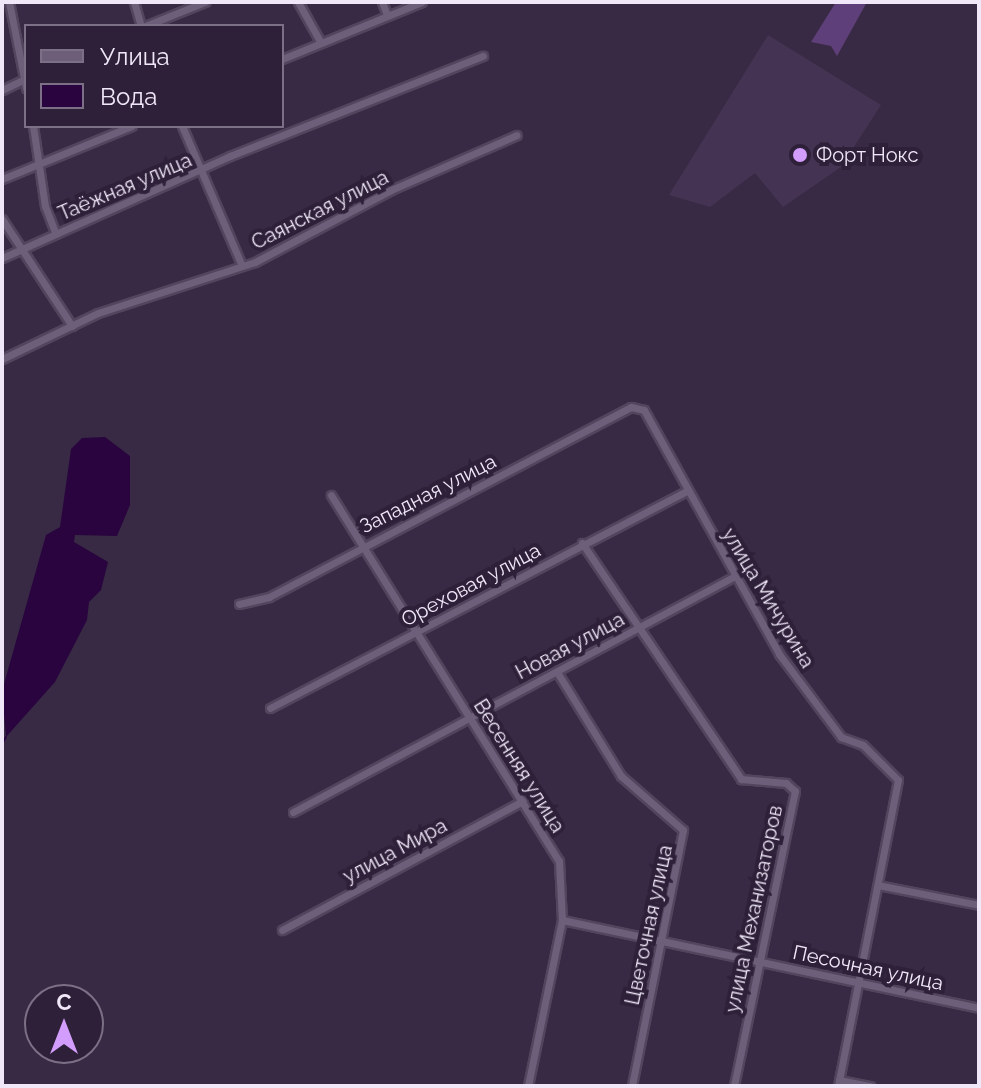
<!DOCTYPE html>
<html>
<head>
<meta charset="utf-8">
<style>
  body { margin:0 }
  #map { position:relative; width:981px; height:1088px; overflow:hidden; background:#382a44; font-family:Raleway,sans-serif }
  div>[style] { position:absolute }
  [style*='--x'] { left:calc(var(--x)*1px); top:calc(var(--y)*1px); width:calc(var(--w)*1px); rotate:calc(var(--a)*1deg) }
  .built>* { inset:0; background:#443352 }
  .green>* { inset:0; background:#5f3f79 }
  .water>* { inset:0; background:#29043f }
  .stream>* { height:2px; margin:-1px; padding:0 1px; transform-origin:1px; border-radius:1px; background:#29043f }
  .roads { filter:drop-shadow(2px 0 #52455d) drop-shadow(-2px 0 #52455d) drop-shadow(0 2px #52455d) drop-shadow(0 -2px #52455d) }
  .minor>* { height:7px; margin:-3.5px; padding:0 3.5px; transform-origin:3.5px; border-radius:3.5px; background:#6d5e7a }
  .dots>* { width:22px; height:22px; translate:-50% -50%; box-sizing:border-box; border:4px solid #2e2039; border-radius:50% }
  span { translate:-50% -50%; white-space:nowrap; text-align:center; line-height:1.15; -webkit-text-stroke:8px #2e2039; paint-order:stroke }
  .poi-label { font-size:20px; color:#f0e8f9 }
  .left { translate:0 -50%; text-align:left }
  .street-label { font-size:20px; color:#f0e8f9 }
  .frame { position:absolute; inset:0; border:4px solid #f0e8f9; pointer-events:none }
  .legend { position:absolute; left:24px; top:24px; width:260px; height:104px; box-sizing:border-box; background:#2e2039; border:2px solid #7c7086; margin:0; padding:10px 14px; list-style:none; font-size:24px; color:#f0e8f9 }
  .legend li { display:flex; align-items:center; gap:16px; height:40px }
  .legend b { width:40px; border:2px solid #7c7086 }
  .north { position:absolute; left:24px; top:984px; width:80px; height:80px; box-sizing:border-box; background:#2e2039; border:2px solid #7c7086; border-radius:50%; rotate:0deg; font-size:22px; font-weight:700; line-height:32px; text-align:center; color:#f0e8f9 }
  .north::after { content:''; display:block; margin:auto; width:28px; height:36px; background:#d29dfd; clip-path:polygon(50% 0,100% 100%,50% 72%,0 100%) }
</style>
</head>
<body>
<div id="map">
  <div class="built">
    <i style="clip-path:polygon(768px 35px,881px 105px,841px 167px,783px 207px,755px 173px,710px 207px,669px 195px)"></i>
  </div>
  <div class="green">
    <i style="clip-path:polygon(836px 2px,867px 2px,837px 56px,831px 46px,811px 42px)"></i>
  </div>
  <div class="water">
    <i style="clip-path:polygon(105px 437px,130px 456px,130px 505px,117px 536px,75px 535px,74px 542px,108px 562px,101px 590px,89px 602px,87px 620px,55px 682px,6px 737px,2px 691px,46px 535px,60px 527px,71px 449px,82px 438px)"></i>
  </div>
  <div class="stream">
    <i style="--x:2;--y:744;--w:8;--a:-60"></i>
  </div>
  <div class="roads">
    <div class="minor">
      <i style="--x:9;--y:2;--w:88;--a:78.8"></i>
      <i style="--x:134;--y:2;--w:25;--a:74"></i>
      <i style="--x:298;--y:2;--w:45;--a:60.6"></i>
      <i style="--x:382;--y:2;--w:14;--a:69"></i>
      <i style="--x:145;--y:26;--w:65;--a:-21.8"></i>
      <i style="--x:282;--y:59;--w:151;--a:-22.2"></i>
      <i style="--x:2;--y:90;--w:25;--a:-26"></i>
      <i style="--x:33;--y:126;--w:81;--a:81.5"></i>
      <i style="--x:45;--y:206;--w:30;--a:69"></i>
      <i style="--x:182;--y:126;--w:152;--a:66.8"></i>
      <i style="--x:2;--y:179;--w:140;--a:-22.2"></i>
      <i style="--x:2;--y:219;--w:128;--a:56.8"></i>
      <i style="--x:2;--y:258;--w:250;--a:-24.1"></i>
      <i style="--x:230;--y:156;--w:272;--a:-21.6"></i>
      <i style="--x:2;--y:359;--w:106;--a:-25.6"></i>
      <i style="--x:98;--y:313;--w:165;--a:-18"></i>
      <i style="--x:255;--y:262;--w:154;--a:-27.9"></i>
      <i style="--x:391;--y:190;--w:137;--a:-23.6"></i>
      <i style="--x:331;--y:495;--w:431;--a:58.1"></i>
      <i style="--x:559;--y:861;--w:59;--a:87.1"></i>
      <i style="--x:562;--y:920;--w:169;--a:101.6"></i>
      <i style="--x:582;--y:543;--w:285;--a:56"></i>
      <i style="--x:741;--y:779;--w:45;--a:5.1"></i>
      <i style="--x:786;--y:783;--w:12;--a:42"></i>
      <i style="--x:795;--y:791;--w:301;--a:101.7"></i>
      <i style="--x:239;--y:604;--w:31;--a:-13"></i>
      <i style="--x:269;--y:597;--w:409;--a:-27.7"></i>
      <i style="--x:631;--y:407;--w:13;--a:13"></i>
      <i style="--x:644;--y:410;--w:279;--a:61"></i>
      <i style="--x:779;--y:654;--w:104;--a:53.2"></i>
      <i style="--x:841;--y:737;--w:23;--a:20"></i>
      <i style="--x:863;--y:745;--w:49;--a:45"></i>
      <i style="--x:898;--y:780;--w:312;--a:101.1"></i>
      <i style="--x:557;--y:672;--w:122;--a:58.4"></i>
      <i style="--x:621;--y:776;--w:82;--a:41.1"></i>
      <i style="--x:683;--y:830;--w:261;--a:101.3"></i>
      <i style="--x:270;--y:708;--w:470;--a:-27.5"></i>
      <i style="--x:293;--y:812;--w:501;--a:-28.1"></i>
      <i style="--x:878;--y:885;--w:103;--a:11.2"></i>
      <i style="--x:562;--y:920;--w:426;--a:11.9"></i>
      <i style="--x:282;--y:930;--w:273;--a:-28.2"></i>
      <i style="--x:839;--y:1080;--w:32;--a:11"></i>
    </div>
  </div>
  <div class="dots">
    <i style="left:800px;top:155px;background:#d29dfd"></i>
  </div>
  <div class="poi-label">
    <span class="left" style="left:816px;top:155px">Форт Нокс</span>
  </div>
  <div class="street-label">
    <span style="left:125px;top:187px;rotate:-23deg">Таёжная улица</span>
    <span style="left:320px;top:210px;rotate:-27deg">Саянская улица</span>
    <span style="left:428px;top:494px;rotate:-27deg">Западная улица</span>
    <span style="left:471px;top:585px;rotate:-28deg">Ореховая улица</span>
    <span style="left:768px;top:598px;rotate:59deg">улица Мичурина</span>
    <span style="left:570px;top:646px;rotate:-28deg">Новая улица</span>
    <span style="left:519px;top:766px;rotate:58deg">Весенняя улица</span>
    <span style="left:395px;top:851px;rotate:-28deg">улица Мира</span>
    <span style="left:754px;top:909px;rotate:-78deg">улица Механизаторов</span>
    <span style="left:649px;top:925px;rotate:-78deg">Цветочная улица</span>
    <span style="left:868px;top:968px;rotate:12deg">Песочная улица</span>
  </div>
  <div class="frame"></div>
  <ul class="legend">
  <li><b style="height:10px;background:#6d5e7a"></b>Улица</li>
  <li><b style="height:22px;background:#29043f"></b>Вода</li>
  </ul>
  <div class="north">С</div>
</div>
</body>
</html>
